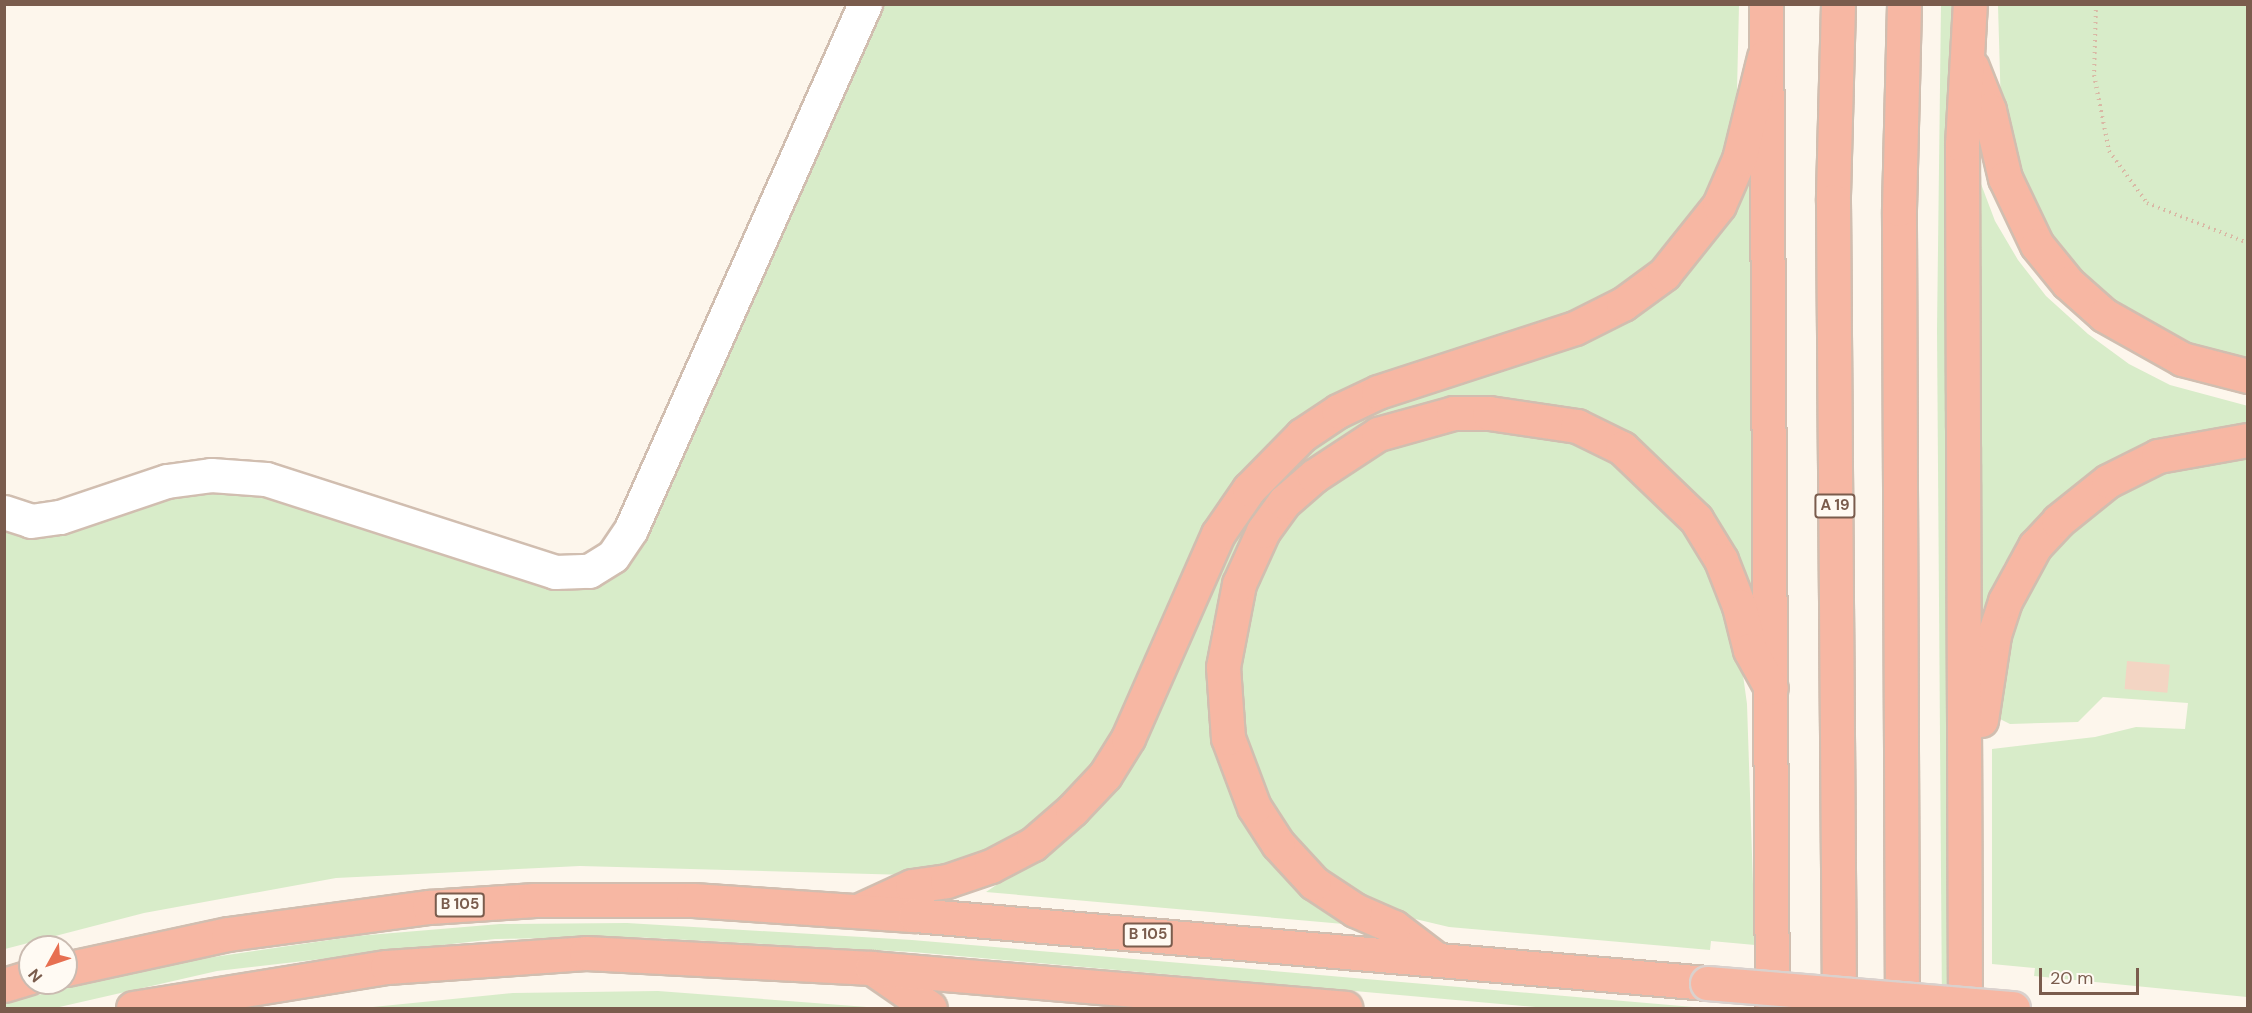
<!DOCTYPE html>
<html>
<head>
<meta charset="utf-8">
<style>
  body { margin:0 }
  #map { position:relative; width:2252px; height:1013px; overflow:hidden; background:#fdf6ec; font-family:"DM Sans",sans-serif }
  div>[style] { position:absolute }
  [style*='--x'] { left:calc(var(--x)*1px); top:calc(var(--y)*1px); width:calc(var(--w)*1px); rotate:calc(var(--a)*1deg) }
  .green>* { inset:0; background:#d8ecc9 }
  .building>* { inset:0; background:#f3d5c3; transform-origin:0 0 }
  .path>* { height:4px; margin-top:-2px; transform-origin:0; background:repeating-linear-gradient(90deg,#d9b8a5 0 1.5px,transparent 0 6px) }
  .roads { filter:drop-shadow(2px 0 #d1beb0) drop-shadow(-2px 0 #d1beb0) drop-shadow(0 2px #d1beb0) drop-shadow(0 -2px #d1beb0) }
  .minor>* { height:33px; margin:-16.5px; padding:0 16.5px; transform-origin:16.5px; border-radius:16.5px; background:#fff }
  .highway>* { height:33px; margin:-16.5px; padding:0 16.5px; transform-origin:16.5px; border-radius:16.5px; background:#f7b7a3 }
  .bridges { filter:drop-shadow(2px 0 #dad1cd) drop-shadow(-2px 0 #dad1cd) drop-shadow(0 2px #dad1cd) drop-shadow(0 -2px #dad1cd) }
  .highway-bridge>* { height:33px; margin:-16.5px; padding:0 16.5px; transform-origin:16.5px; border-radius:16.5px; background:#f7b7a3 }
  span { translate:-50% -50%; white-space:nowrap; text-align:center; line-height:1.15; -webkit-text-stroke:4.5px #fffaf3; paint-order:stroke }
  .shield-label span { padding:2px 4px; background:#fffaf3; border:2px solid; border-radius:4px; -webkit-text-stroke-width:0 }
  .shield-label { font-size:15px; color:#7a5c4d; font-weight:700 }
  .frame { position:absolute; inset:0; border:6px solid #7a5c4d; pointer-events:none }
  .north { position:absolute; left:18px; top:935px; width:60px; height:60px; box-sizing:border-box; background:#fffaf3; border:2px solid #cabbb1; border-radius:50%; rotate:230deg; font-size:16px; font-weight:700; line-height:24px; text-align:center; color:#7a5c4d }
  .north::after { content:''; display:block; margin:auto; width:21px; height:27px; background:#e76f51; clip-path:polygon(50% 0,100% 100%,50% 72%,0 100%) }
  .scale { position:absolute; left:2039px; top:968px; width:100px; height:27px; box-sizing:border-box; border:3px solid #7a5c4d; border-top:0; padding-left:8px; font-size:18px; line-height:21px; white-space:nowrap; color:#7a5c4d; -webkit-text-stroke:4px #fffaf3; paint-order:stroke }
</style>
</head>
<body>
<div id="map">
  <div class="green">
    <i style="clip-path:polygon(876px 5px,1739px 5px,1737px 91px,1730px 131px,1707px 193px,1669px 248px,1642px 273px,1608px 297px,1568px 317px,1299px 419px,1260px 452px,1234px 482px,1203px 530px,1115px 732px,1093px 766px,1031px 829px,995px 849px,946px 867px,908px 875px,580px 866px,336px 878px,144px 913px,5px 949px,4px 525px,219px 483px,601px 580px)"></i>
    <i style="clip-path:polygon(1941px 5px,1952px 5px,1954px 1008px,1942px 1008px,1937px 330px)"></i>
    <i style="clip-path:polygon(1998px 5px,2247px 5px,2247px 364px,2188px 348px,2109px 301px,2076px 268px,2048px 228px,2022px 180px,2001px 110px)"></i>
    <i style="clip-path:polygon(1756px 146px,1760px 583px,1746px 587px,1629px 442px,1421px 407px,1239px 547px,1220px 591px,1211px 632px,1207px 680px,1210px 719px,1221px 767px,1241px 812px,1355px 925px,986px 892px,1042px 854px,1225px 545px,1277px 474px,1346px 421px,1623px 320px)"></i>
    <i style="clip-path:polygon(1978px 176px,1995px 221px,2018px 260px,2046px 296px,2088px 334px,2129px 364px,2170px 385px,2248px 406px,2247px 425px,2204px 430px,2149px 444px,2027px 531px,2004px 564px,1979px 618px)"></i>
    <i style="clip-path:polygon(1495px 427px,1569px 440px,1616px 464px,1684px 526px,1709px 564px,1740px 653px,1747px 704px,1755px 945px,1711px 941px,1710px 950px,1449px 927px,1390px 913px,1333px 880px,1289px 839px,1250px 770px,1232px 692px,1261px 560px,1296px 509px,1388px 444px,1430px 432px)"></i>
    <i style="clip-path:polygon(2247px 455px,2247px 997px,2034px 976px,2035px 968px,1992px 964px,1992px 749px,2095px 737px,2136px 727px,2185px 729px,2188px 703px,2103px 697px,2078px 722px,2010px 724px,1992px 715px,1998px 666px,2026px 586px,2062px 537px,2104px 501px,2146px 477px)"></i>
    <i style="clip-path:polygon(627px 923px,912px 940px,1705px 1008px,1547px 1008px,913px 952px,633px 937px,495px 939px,217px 971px,55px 1008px,5px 1008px,4px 1003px,173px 963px,357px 936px,500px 924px)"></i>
    <i style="clip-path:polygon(658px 991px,880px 1008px,363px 1008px,513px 993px)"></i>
  </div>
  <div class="building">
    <i style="left:2127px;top:661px;width:43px;height:28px;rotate:5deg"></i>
  </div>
  <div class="path">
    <i style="--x:2096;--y:4;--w:71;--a:91.6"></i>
    <i style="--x:2094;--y:75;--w:77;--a:78.8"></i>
    <i style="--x:2109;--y:151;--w:64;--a:53.8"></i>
    <i style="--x:2147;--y:203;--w:109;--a:21.6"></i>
  </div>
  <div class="roads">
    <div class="minor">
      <i style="--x:4;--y:512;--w:28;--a:18"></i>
      <i style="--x:31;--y:521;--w:29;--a:-8"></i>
      <i style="--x:60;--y:517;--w:113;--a:-18.6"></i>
      <i style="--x:167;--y:481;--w:44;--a:-7.8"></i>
      <i style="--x:211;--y:475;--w:55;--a:4.2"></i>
      <i style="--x:266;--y:479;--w:304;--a:17.8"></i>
      <i style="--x:555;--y:572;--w:34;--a:-2"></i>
      <i style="--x:589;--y:571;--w:28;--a:-32"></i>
      <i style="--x:613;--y:556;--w:32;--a:-56"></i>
      <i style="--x:631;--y:529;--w:575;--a:-65.98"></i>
    </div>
    <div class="highway">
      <i style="--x:1766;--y:4;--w:1004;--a:89.66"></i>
      <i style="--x:1838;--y:4;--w:197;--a:91.5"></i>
      <i style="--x:1833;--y:201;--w:807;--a:89.57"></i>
      <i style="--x:1972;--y:67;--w:46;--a:68.4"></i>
      <i style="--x:1989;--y:110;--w:70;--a:76.8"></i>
      <i style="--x:2005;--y:178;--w:74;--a:64.5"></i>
      <i style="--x:2037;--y:245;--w:49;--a:50.8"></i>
      <i style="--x:2068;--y:283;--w:48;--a:41.6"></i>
      <i style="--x:2104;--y:315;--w:90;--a:29.4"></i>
      <i style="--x:2182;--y:359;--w:68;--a:14.4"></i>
      <i style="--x:1981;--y:720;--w:86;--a:-81.3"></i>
      <i style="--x:1994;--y:635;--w:36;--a:-72"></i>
      <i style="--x:2005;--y:601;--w:63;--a:-61.4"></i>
      <i style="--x:2035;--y:546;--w:34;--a:-47"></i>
      <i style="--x:2058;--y:521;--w:64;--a:-38.7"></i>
      <i style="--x:2108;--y:481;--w:56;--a:-26.6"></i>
      <i style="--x:2158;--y:456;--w:91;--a:-10.1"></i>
      <i style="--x:862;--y:909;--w:55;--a:-24.7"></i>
      <i style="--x:912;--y:886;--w:35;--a:-8"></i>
      <i style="--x:947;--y:881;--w:46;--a:-18.8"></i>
      <i style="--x:991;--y:866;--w:47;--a:-27.6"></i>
      <i style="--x:1033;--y:844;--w:52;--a:-41.1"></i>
      <i style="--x:1072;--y:810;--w:48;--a:-46.7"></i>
      <i style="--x:1105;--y:775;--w:44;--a:-58.1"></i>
      <i style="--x:1128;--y:738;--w:223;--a:-66.2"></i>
      <i style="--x:1218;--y:534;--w:55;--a:-55.4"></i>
      <i style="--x:1249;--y:489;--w:76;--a:-45.5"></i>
      <i style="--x:1302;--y:435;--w:43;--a:-33.7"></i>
      <i style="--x:1338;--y:411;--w:44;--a:-25.4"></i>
      <i style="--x:1378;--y:392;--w:207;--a:-18"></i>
      <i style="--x:1575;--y:328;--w:54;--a:-26.6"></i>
      <i style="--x:1623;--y:304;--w:51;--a:-36.2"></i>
      <i style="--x:1664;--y:274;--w:88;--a:-51.4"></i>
      <i style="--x:1719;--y:205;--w:50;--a:-66.5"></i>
      <i style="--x:1739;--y:159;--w:105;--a:-76.2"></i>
      <i style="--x:1436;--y:959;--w:53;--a:-142.7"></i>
      <i style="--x:1394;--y:927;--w:43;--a:-156.4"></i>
      <i style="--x:1355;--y:910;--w:49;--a:-146.6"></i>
      <i style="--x:1314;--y:883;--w:53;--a:-132.7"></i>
      <i style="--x:1278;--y:844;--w:44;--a:-123"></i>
      <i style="--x:1254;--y:807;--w:74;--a:-110.6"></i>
      <i style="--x:1228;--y:738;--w:71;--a:-94"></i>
      <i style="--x:1223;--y:667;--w:85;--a:-79.1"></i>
      <i style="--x:1239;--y:584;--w:58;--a:-65.6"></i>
      <i style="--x:1263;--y:531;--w:36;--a:-54"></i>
      <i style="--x:1284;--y:502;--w:40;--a:-41"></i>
      <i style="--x:1314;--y:476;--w:77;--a:-33.3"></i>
      <i style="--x:1378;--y:434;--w:78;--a:-15.6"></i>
      <i style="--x:1453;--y:413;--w:36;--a:0"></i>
      <i style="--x:1489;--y:413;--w:89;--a:8.4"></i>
      <i style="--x:1577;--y:426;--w:50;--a:26.1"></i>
      <i style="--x:1622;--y:448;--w:103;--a:43.8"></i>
      <i style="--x:1696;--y:519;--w:48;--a:58.6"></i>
      <i style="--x:1721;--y:560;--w:49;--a:68.6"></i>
      <i style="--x:1739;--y:606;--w:45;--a:76"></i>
      <i style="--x:1750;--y:650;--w:43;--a:61.1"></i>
      <i style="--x:872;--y:968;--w:70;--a:34.6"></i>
      <i style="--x:66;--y:969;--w:166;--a:-12.2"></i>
      <i style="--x:228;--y:934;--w:203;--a:-7.7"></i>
      <i style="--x:429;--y:907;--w:106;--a:-3.8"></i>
      <i style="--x:535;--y:900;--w:158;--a:0"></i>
      <i style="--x:693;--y:900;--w:223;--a:3.9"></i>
      <i style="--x:915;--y:915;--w:795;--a:4.91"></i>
      <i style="--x:4;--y:985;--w:27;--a:-17"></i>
      <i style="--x:133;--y:1008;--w:257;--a:-9.2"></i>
      <i style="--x:387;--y:967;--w:199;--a:-4"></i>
      <i style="--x:586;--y:953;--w:286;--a:3"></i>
      <i style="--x:872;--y:968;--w:475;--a:4.8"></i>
      <i style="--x:1902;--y:1008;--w:799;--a:-90.22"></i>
      <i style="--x:1899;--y:209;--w:205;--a:-88.6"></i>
      <i style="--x:1965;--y:1008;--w:863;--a:-90.2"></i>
      <i style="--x:1962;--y:145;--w:141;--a:-86.8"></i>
    </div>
  </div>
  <div class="bridges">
    <div class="highway-bridge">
      <i style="--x:1707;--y:983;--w:307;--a:4.7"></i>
    </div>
  </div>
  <div class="shield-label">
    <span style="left:1835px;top:506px">A 19</span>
    <span style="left:460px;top:905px">B 105</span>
    <span style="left:1148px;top:935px">B 105</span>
  </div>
  <div class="frame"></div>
  <div class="north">N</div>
  <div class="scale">20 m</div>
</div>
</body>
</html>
